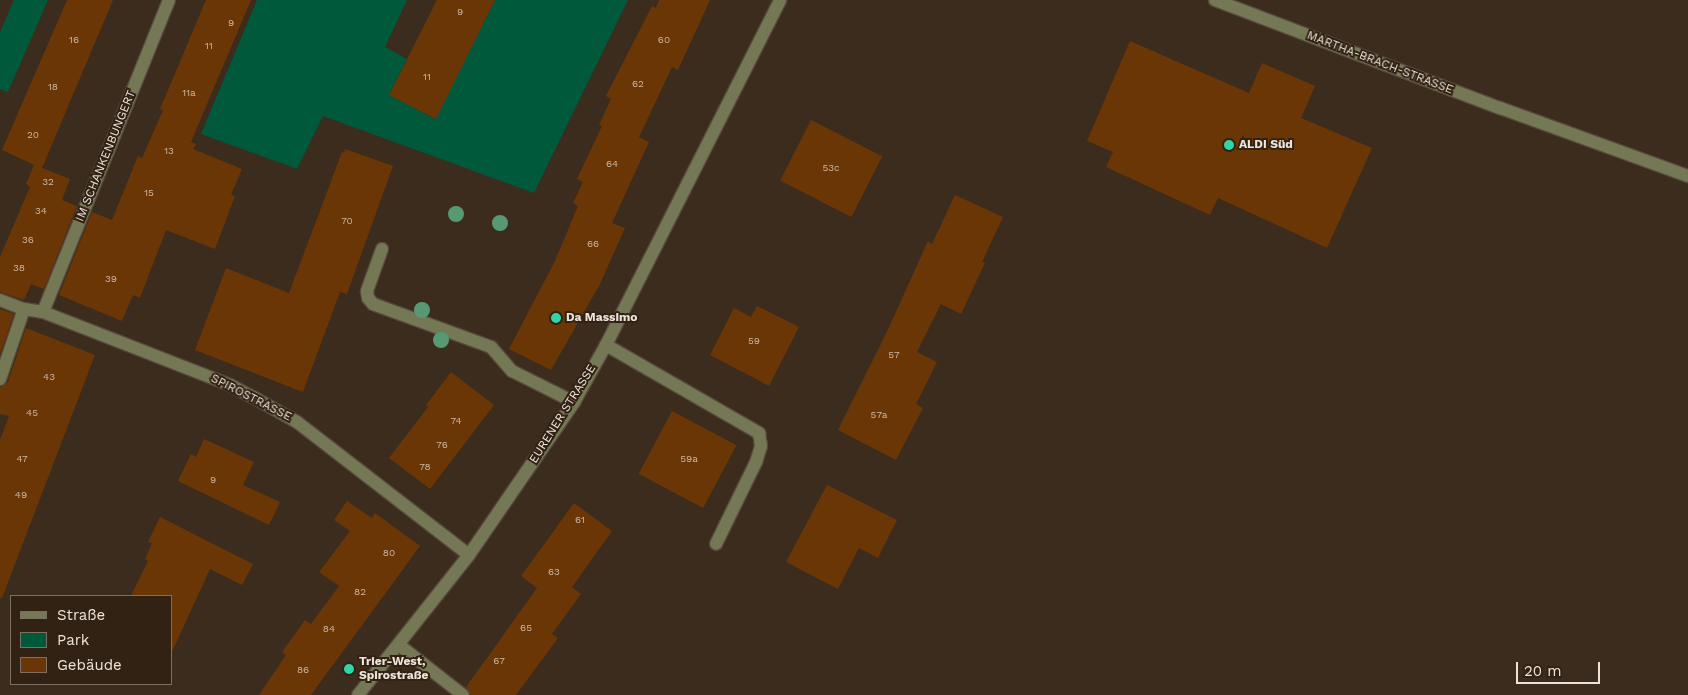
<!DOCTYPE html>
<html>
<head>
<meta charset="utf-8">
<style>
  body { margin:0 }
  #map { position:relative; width:1688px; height:695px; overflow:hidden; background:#3b2c1e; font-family:"Work Sans",sans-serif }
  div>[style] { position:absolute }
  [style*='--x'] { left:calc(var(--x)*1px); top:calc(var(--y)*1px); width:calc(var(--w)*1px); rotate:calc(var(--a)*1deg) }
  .green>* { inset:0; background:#01593b }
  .building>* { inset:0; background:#6b3606; transform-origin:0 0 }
  .roads { filter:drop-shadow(1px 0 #57493c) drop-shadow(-1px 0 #57493c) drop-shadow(0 1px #57493c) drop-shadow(0 -1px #57493c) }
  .minor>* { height:12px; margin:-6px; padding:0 6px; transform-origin:6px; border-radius:6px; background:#757854 }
  .trees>* { width:16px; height:16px; margin:-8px; border-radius:50%; background:#569972 }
  .dots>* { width:14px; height:14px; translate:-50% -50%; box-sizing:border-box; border:2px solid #312214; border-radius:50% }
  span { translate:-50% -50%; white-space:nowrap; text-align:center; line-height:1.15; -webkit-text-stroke:4px #312214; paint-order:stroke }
  .number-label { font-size:10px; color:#ccb8a4 }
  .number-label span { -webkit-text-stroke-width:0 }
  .street-label { font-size:12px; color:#ece3d9 }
  .poi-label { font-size:12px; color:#ece3d9; font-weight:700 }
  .left { translate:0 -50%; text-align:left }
  .legend { position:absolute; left:10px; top:595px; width:162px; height:90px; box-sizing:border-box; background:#312214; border:1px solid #7c6f63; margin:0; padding:6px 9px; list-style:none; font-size:15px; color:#ece3d9 }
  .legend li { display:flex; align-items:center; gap:10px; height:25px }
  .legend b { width:25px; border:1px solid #7c6f63 }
  .scale { position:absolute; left:1516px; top:662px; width:84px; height:22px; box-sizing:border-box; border:2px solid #ece3d9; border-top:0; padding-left:6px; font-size:15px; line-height:18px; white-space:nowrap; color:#ece3d9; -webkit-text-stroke:4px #312214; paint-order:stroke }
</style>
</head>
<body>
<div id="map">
  <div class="green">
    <i style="clip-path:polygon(14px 0,48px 0,8px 92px,0 89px,0 32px)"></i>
    <i style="clip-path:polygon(257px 0,407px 0,385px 47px,407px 59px,389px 95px,435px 119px,495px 0,628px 0,534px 193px,323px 116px,297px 169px,201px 134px)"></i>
  </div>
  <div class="building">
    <i style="clip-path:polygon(67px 0,113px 0,42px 168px,70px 179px,62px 200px,77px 206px,44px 289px,31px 284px,24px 300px,0 292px,0 257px,30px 187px,26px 184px,34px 165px,2px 150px)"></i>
    <i style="clip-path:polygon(206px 0,251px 0,191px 142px,196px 144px,193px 149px,242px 169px,231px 195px,235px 196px,215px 249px,166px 230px,140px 298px,133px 295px,122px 321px,59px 295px,92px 212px,112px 220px,138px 156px,142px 158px,163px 110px,160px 109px)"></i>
    <i style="clip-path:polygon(437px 0,495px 0,436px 119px,389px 95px)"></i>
    <i style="clip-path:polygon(659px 0,710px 0,678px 70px,672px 67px,639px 137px,649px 142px,612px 223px,625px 228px,600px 284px,551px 370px,509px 349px,555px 261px,578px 206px,573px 203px,583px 182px,577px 179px,602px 126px,599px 125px,611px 99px,606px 96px,652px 6px,656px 8px)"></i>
    <i style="clip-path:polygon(1130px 41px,1249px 93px,1262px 63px,1315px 86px,1301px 118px,1372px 148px,1327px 248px,1218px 198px,1210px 215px,1106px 167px,1113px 152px,1087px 141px)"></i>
    <i style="left:811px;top:120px;width:80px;height:68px;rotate:27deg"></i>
    <i style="clip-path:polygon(345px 149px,393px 166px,347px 294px,340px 292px,303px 392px,195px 350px,226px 268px,289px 293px,342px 152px,344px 153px)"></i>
    <i style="clip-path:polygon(955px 195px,1003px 217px,982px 262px,985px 263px,961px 314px,941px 304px,917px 352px,937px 362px,916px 404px,923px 408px,896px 460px,838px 430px,885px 336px,928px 241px,932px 244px)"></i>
    <i style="clip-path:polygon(757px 306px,799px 327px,769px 386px,710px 355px,734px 308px,751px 317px)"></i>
    <i style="clip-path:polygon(0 309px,14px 314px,0 354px)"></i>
    <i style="clip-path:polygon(26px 328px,95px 355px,2px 598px,0 598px,0 440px,9px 416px,0 414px,0 387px,8px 382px)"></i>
    <i style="clip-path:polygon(451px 372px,494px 405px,430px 489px,389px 458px,428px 407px,426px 405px)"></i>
    <i style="left:672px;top:411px;width:73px;height:71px;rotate:28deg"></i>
    <i style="clip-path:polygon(204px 439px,254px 462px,243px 485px,280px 502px,269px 525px,178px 481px,191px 454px,196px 457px)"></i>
    <i style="clip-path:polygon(827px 485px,897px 520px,878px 558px,859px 548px,838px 589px,786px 562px)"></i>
    <i style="clip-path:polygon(347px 501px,372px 518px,375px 513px,420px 546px,311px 695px,259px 695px,286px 655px,282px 652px,305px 620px,311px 624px,339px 586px,319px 572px,350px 531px,334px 520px)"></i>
    <i style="clip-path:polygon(574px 503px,612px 531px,572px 587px,581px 594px,552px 634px,558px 638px,516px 695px,471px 695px,466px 687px,537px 588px,521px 576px)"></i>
    <i style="clip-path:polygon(160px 517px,253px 564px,242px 585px,210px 569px,171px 654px,171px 596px,131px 596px,148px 561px,145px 559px,152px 543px,148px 542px)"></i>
  </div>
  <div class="roads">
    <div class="minor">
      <i style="--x:1215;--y:0;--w:305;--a:20.8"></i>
      <i style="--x:1500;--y:108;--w:200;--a:19.9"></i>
      <i style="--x:382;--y:249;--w:45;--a:109.7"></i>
      <i style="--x:367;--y:291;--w:7;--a:82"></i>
      <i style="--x:368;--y:298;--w:8;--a:50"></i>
      <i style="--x:373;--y:304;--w:126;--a:20"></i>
      <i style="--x:491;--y:347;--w:32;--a:49"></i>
      <i style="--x:512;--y:371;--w:69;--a:26.6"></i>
      <i style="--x:0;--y:300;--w:26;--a:21"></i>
      <i style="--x:24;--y:309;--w:19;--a:9"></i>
      <i style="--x:43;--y:312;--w:201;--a:21.3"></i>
      <i style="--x:230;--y:385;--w:26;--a:28"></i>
      <i style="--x:253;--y:397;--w:51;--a:29.6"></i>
      <i style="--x:297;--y:422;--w:217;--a:37.7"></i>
      <i style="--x:43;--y:312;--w:336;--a:-68"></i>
      <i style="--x:606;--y:345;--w:177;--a:29.9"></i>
      <i style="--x:759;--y:433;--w:13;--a:81"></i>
      <i style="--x:761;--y:446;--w:17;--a:107"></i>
      <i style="--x:756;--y:462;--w:91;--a:116"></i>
      <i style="--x:0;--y:379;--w:74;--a:-71.1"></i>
      <i style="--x:399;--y:645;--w:81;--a:38"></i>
      <i style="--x:358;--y:695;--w:179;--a:-51.6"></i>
      <i style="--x:469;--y:555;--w:186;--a:-55.5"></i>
      <i style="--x:574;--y:402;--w:65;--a:-60.7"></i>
      <i style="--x:606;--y:345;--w:386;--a:-63.2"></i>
    </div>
  </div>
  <div class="trees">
    <i style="left:456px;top:214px"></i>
    <i style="left:500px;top:223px"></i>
    <i style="left:422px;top:310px"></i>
    <i style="left:441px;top:340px"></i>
  </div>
  <div class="dots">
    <i style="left:1229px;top:145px;background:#33d4a8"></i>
    <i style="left:556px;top:318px;background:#33d4a8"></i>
    <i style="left:349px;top:669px;background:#33d4a8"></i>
  </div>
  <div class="number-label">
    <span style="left:460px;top:12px">9</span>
    <span style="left:231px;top:23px">9</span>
    <span style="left:74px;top:40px">16</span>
    <span style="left:664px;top:40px">60</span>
    <span style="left:209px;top:46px">11</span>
    <span style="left:427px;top:77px">11</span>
    <span style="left:638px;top:84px">62</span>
    <span style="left:53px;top:87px">18</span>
    <span style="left:189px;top:93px">11a</span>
    <span style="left:33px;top:135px">20</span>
    <span style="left:169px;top:151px">13</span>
    <span style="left:612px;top:164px">64</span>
    <span style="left:831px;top:168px">53c</span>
    <span style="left:48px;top:182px">32</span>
    <span style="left:149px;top:193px">15</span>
    <span style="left:41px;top:211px">34</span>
    <span style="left:347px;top:221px">70</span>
    <span style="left:28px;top:240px">36</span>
    <span style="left:593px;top:244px">66</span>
    <span style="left:19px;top:268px">38</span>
    <span style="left:111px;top:279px">39</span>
    <span style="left:754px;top:341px">59</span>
    <span style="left:894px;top:355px">57</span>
    <span style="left:49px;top:377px">43</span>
    <span style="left:32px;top:413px">45</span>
    <span style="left:879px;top:415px">57a</span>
    <span style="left:456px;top:421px">74</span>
    <span style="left:442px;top:445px">76</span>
    <span style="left:22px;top:459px">47</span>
    <span style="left:689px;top:459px">59a</span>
    <span style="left:425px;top:467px">78</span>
    <span style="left:213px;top:480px">9</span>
    <span style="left:21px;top:495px">49</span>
    <span style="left:580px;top:520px">61</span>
    <span style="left:389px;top:553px">80</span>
    <span style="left:554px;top:572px">63</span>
    <span style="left:360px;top:592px">82</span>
    <span style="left:526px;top:628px">65</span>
    <span style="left:329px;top:629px">84</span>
    <span style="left:499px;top:661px">67</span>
    <span style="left:303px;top:670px">86</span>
  </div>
  <div class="street-label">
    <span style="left:1380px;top:63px;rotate:21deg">MARTHA-BRACH-STRASSE</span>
    <span style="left:106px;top:156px;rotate:-68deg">IM SCHANKENBUNGERT</span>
    <span style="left:251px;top:398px;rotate:27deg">SPIROSTRASSE</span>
    <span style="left:563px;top:414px;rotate:-58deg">EURENER STRASSE</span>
  </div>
  <div class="poi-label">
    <span class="left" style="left:1239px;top:145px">ALDI Süd</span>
    <span class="left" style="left:566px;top:318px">Da Massimo</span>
    <span class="left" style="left:359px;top:669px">Trier-West,<br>Spirostraße</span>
  </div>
  <ul class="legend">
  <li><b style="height:6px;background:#757854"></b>Straße</li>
  <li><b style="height:14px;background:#01593b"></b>Park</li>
  <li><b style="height:14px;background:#6b3606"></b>Gebäude</li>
  </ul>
  <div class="scale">20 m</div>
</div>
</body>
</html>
